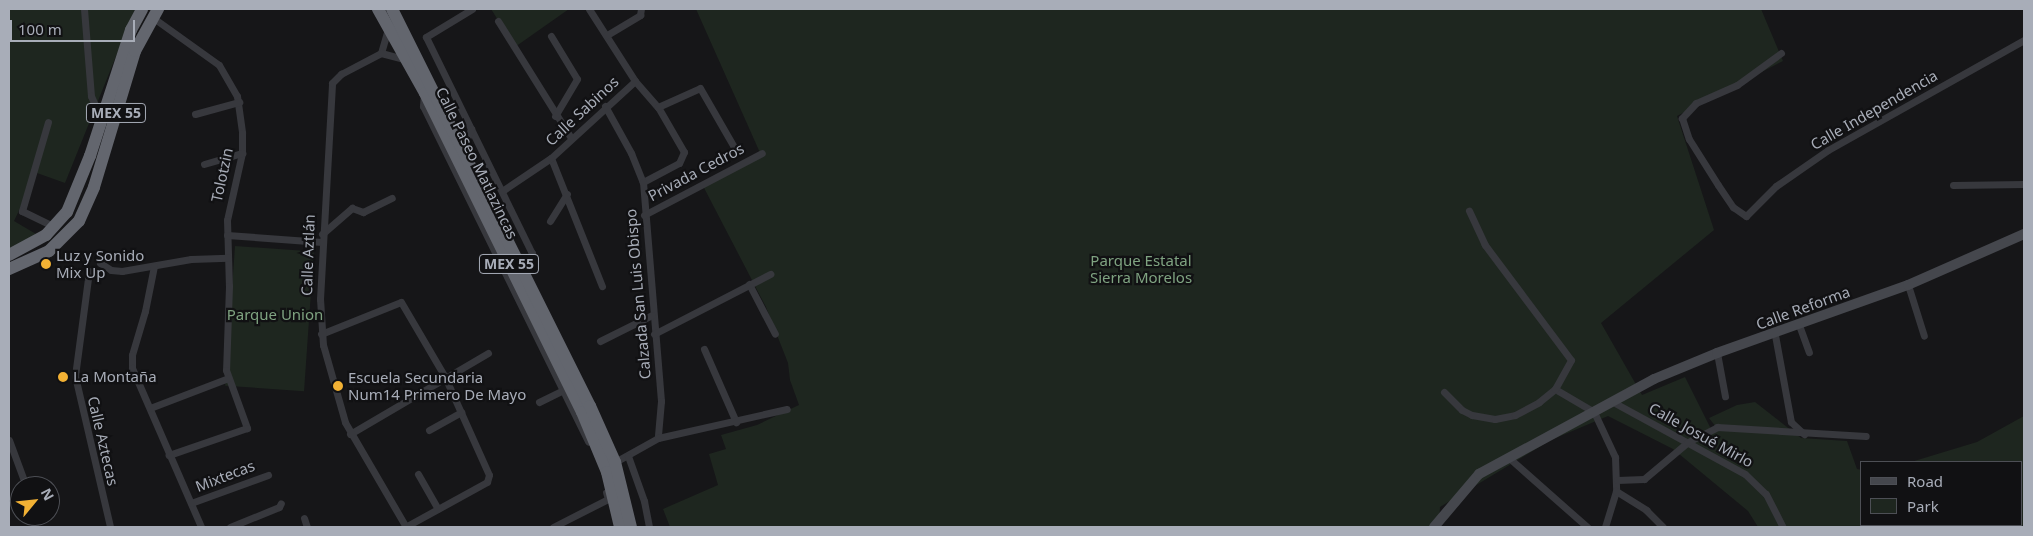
<!DOCTYPE html>
<html>
<head>
<meta charset="utf-8">
<style>
  body { margin:0 }
  #map { position:relative; width:2033px; height:536px; overflow:hidden; background:#161618; font-family:"Noto Sans",sans-serif }
  div>[style] { position:absolute }
  [style*='--x'] { left:calc(var(--x)*1px); top:calc(var(--y)*1px); width:calc(var(--w)*1px); rotate:calc(var(--a)*1deg) }
  .green>* { inset:0; background:#1e261f; transform-origin:0 0 }
  .street>* { height:7px; margin:-3.5px; padding:0 3.5px; transform-origin:3.5px; border-radius:3.5px; background:#37383d }
  .secondary>* { height:10px; margin:-5px; padding:0 5px; transform-origin:5px; border-radius:5px; background:#45474d }
  .highway>* { height:12px; margin:-6px; padding:0 6px; transform-origin:6px; border-radius:6px; background:#63666e }
  .dots>* { width:14px; height:14px; translate:-50% -50%; box-sizing:border-box; border:2px solid #111113; border-radius:50% }
  span { translate:-50% -50%; white-space:nowrap; text-align:center; line-height:1.15; -webkit-text-stroke:4.5px #111113; paint-order:stroke }
  .shield-label span { padding:1px 4px; background:#111113; border:1px solid; border-radius:4px; -webkit-text-stroke-width:0 }
  .shield-label { font-size:14px; color:#a8adb8; font-weight:700 }
  .street-label { font-size:15px; color:#a8adb8 }
  .poi-label { font-size:15px; color:#a8adb8 }
  .left { translate:0 -50%; text-align:left }
  .park-label { font-size:15px; color:#7fa381 }
  .frame { position:absolute; inset:0; border:10px solid #a8adb8; pointer-events:none }
  .legend { position:absolute; left:1860px; top:461px; width:162px; height:65px; box-sizing:border-box; background:#111113; border:1px solid #4d4f55; margin:0; padding:6px 9px; list-style:none; font-size:15px; color:#a8adb8 }
  .legend li { display:flex; align-items:center; gap:10px; height:25px }
  .legend b { width:25px; border:1px solid #4d4f55 }
  .north { position:absolute; left:10px; top:476px; width:50px; height:50px; box-sizing:border-box; background:#111113; border:1px solid #4d4f55; border-radius:50%; rotate:62deg; font-size:14px; font-weight:700; line-height:20px; text-align:center; color:#a8adb8 }
  .north::after { content:''; display:block; margin:auto; width:18px; height:22px; background:#f2b134; clip-path:polygon(50% 0,100% 100%,50% 72%,0 100%) }
  .scale { position:absolute; left:10px; top:20px; width:125px; height:22px; box-sizing:border-box; border:2px solid #a8adb8; border-top:0; padding-left:6px; font-size:15px; line-height:18px; white-space:nowrap; color:#a8adb8; -webkit-text-stroke:4px #111113; paint-order:stroke }
</style>
</head>
<body>
<div id="map">
  <div class="green">
    <i style="clip-path:polygon(9px 9px,135px 9px,65px 183px,37px 173px,14px 221px,36px 234px,9px 257px)"></i>
    <i style="clip-path:polygon(491px 9px,569px 9px,515px 47px)"></i>
    <i style="clip-path:polygon(696px 9px,1761px 9px,1783px 61px,1677px 116px,1714px 230px,1601px 323px,1642px 395px,1685px 377px,1712px 431px,1719px 431px,1709px 418px,1737px 405px,1755px 402px,1801px 438px,1847px 441px,1857px 469px,1862px 470px,1862px 525px,2022px 525px,2022px 462px,1911px 462px,1977px 442px,2024px 416px,2024px 527px,1758px 527px,1748px 511px,1673px 449px,1608px 416px,1551px 440px,1440px 507px,1439px 523px,1435px 527px,670px 527px,663px 509px,718px 485px,709px 454px,726px 449px,721px 435px,757px 425px,799px 405px,790px 380px,788px 363px,766px 307px,702px 184px,761px 155px)"></i>
    <i style="left:235px;top:246px;width:79px;height:140px;rotate:4deg"></i>
  </div>
  <div class="street">
    <i style="--x:84;--y:9;--w:87;--a:85.4"></i>
    <i style="--x:91;--y:96;--w:27;--a:66"></i>
    <i style="--x:472;--y:9;--w:54;--a:148.7"></i>
    <i style="--x:426;--y:37;--w:241;--a:63.9"></i>
    <i style="--x:532;--y:253;--w:12;--a:95"></i>
    <i style="--x:531;--y:265;--w:11;--a:124"></i>
    <i style="--x:589;--y:9;--w:85;--a:57.4"></i>
    <i style="--x:635;--y:81;--w:35;--a:49"></i>
    <i style="--x:658;--y:107;--w:52;--a:60"></i>
    <i style="--x:684;--y:152;--w:12;--a:114"></i>
    <i style="--x:679;--y:163;--w:41;--a:152.2"></i>
    <i style="--x:152;--y:17;--w:82;--a:35.6"></i>
    <i style="--x:219;--y:65;--w:36;--a:60"></i>
    <i style="--x:237;--y:96;--w:37;--a:82"></i>
    <i style="--x:242;--y:133;--w:20;--a:90"></i>
    <i style="--x:242;--y:153;--w:69;--a:102.6"></i>
    <i style="--x:227;--y:220;--w:66;--a:88.3"></i>
    <i style="--x:229;--y:286;--w:84;--a:92"></i>
    <i style="--x:226;--y:370;--w:62;--a:70.1"></i>
    <i style="--x:247;--y:428;--w:83;--a:160.9"></i>
    <i style="--x:498;--y:21;--w:138;--a:58"></i>
    <i style="--x:607;--y:35;--w:39;--a:-31"></i>
    <i style="--x:640;--y:15;--w:6;--a:-81"></i>
    <i style="--x:551;--y:36;--w:50;--a:58.8"></i>
    <i style="--x:577;--y:79;--w:43;--a:120.7"></i>
    <i style="--x:381;--y:53;--w:25;--a:-74"></i>
    <i style="--x:1781;--y:53;--w:54;--a:144"></i>
    <i style="--x:1737;--y:85;--w:45;--a:156.3"></i>
    <i style="--x:1696;--y:103;--w:21;--a:133"></i>
    <i style="--x:1682;--y:118;--w:22;--a:72"></i>
    <i style="--x:1689;--y:139;--w:54;--a:57.8"></i>
    <i style="--x:1718;--y:185;--w:27;--a:56"></i>
    <i style="--x:1733;--y:207;--w:16;--a:35"></i>
    <i style="--x:1746;--y:216;--w:42;--a:-45"></i>
    <i style="--x:1776;--y:186;--w:63;--a:-34.7"></i>
    <i style="--x:1828;--y:150;--w:225;--a:-29.3"></i>
    <i style="--x:424;--y:94;--w:12;--a:95"></i>
    <i style="--x:423;--y:106;--w:374;--a:63.8"></i>
    <i style="--x:605;--y:106;--w:54;--a:61"></i>
    <i style="--x:631;--y:153;--w:31;--a:68"></i>
    <i style="--x:643;--y:182;--w:220;--a:85.3"></i>
    <i style="--x:661;--y:401;--w:37;--a:95"></i>
    <i style="--x:658;--y:438;--w:49;--a:150.8"></i>
    <i style="--x:658;--y:107;--w:46;--a:-24.3"></i>
    <i style="--x:700;--y:88;--w:68;--a:60"></i>
    <i style="--x:195;--y:114;--w:46;--a:-15.3"></i>
    <i style="--x:48;--y:122;--w:93;--a:106.3"></i>
    <i style="--x:22;--y:211;--w:37;--a:26"></i>
    <i style="--x:463;--y:148;--w:21;--a:-67"></i>
    <i style="--x:551;--y:158;--w:138;--a:68.3"></i>
    <i style="--x:204;--y:164;--w:40;--a:-16"></i>
    <i style="--x:1953;--y:185;--w:71;--a:-0.8"></i>
    <i style="--x:502;--y:191;--w:59;--a:-34"></i>
    <i style="--x:551;--y:158;--w:114;--a:-42.5"></i>
    <i style="--x:644;--y:215;--w:133;--a:-27.7"></i>
    <i style="--x:550;--y:221;--w:32;--a:-58"></i>
    <i style="--x:322;--y:234;--w:40;--a:-41"></i>
    <i style="--x:352;--y:208;--w:12;--a:20"></i>
    <i style="--x:363;--y:212;--w:32;--a:-26"></i>
    <i style="--x:227;--y:235;--w:95;--a:4.2"></i>
    <i style="--x:100;--y:263;--w:13;--a:32"></i>
    <i style="--x:111;--y:270;--w:11;--a:5"></i>
    <i style="--x:122;--y:271;--w:70;--a:-9.9"></i>
    <i style="--x:191;--y:259;--w:37;--a:-2"></i>
    <i style="--x:154;--y:266;--w:46;--a:101.3"></i>
    <i style="--x:145;--y:311;--w:46;--a:106.5"></i>
    <i style="--x:132;--y:355;--w:13;--a:90"></i>
    <i style="--x:132;--y:368;--w:173;--a:66.5"></i>
    <i style="--x:89;--y:271;--w:106;--a:97.6"></i>
    <i style="--x:75;--y:376;--w:155;--a:76.9"></i>
    <i style="--x:749;--y:284;--w:56;--a:62.5"></i>
    <i style="--x:1908;--y:285;--w:53;--a:72.6"></i>
    <i style="--x:1799;--y:325;--w:29;--a:70"></i>
    <i style="--x:321;--y:334;--w:86;--a:-21.8"></i>
    <i style="--x:401;--y:302;--w:87;--a:59.6"></i>
    <i style="--x:445;--y:377;--w:107;--a:65.8"></i>
    <i style="--x:489;--y:475;--w:7;--a:106"></i>
    <i style="--x:487;--y:482;--w:94;--a:151.2"></i>
    <i style="--x:654;--y:334;--w:131;--a:-27.3"></i>
    <i style="--x:1775;--y:335;--w:88;--a:79.6"></i>
    <i style="--x:1791;--y:422;--w:18;--a:43"></i>
    <i style="--x:600;--y:341;--w:58;--a:-26.6"></i>
    <i style="--x:704;--y:349;--w:80;--a:66.3"></i>
    <i style="--x:1717;--y:353;--w:44;--a:79.5"></i>
    <i style="--x:1555;--y:389;--w:45;--a:30.5"></i>
    <i style="--x:1594;--y:412;--w:50;--a:65"></i>
    <i style="--x:1615;--y:457;--w:34;--a:88"></i>
    <i style="--x:1616;--y:491;--w:38;--a:107"></i>
    <i style="--x:1444;--y:392;--w:25;--a:45"></i>
    <i style="--x:1462;--y:410;--w:11;--a:27"></i>
    <i style="--x:1472;--y:415;--w:23;--a:10"></i>
    <i style="--x:1495;--y:419;--w:20;--a:-11"></i>
    <i style="--x:1515;--y:415;--w:27;--a:-28"></i>
    <i style="--x:1539;--y:402;--w:21;--a:-39"></i>
    <i style="--x:1555;--y:389;--w:33;--a:-61"></i>
    <i style="--x:1571;--y:360;--w:144;--a:-126.8"></i>
    <i style="--x:1485;--y:245;--w:38;--a:-115"></i>
    <i style="--x:539;--y:402;--w:32;--a:-26"></i>
    <i style="--x:1613;--y:402;--w:150;--a:28.6"></i>
    <i style="--x:1745;--y:474;--w:29;--a:44"></i>
    <i style="--x:1766;--y:494;--w:37;--a:63"></i>
    <i style="--x:150;--y:408;--w:84;--a:-21"></i>
    <i style="--x:429;--y:430;--w:37;--a:-29"></i>
    <i style="--x:350;--y:434;--w:160;--a:-30.4"></i>
    <i style="--x:658;--y:438;--w:132;--a:-12.7"></i>
    <i style="--x:9;--y:440;--w:49;--a:69.7"></i>
    <i style="--x:628;--y:456;--w:48;--a:70.4"></i>
    <i style="--x:644;--y:501;--w:26;--a:79"></i>
    <i style="--x:1508;--y:457;--w:106;--a:41.5"></i>
    <i style="--x:418;--y:474;--w:40;--a:60.3"></i>
    <i style="--x:1617;--y:480;--w:27;--a:-2"></i>
    <i style="--x:1644;--y:479;--w:57;--a:-40.1"></i>
    <i style="--x:1688;--y:442;--w:33;--a:-27"></i>
    <i style="--x:1717;--y:427;--w:149;--a:3.5"></i>
    <i style="--x:1616;--y:491;--w:36;--a:32"></i>
    <i style="--x:1646;--y:510;--w:24;--a:45"></i>
    <i style="--x:191;--y:503;--w:82;--a:-20"></i>
    <i style="--x:33;--y:516;--w:11;--a:80"></i>
    <i style="--x:304;--y:518;--w:9;--a:72"></i>
    <i style="--x:230;--y:527;--w:53;--a:-22.2"></i>
    <i style="--x:279;--y:507;--w:4;--a:-63"></i>
    <i style="--x:406;--y:527;--w:121;--a:-120.2"></i>
    <i style="--x:345;--y:422;--w:80;--a:-105.9"></i>
    <i style="--x:323;--y:345;--w:46;--a:-93.7"></i>
    <i style="--x:320;--y:299;--w:216;--a:-86.8"></i>
    <i style="--x:332;--y:83;--w:13;--a:-45"></i>
    <i style="--x:341;--y:74;--w:45;--a:-27.7"></i>
    <i style="--x:381;--y:53;--w:27;--a:15"></i>
    <i style="--x:553;--y:527;--w:62;--a:-27"></i>
    <i style="--x:608;--y:499;--w:7;--a:-106"></i>
  </div>
  <div class="secondary">
    <i style="--x:1434;--y:527;--w:70;--a:-49.7"></i>
    <i style="--x:1479;--y:474;--w:199;--a:-28.5"></i>
    <i style="--x:1654;--y:379;--w:68;--a:-22.4"></i>
    <i style="--x:1717;--y:353;--w:203;--a:-19.6"></i>
    <i style="--x:1908;--y:285;--w:127;--a:-23.7"></i>
  </div>
  <div class="highway">
    <i style="--x:378;--y:9;--w:96;--a:60.8"></i>
    <i style="--x:425;--y:93;--w:356;--a:63.8"></i>
    <i style="--x:582;--y:412;--w:65;--a:67.4"></i>
    <i style="--x:607;--y:472;--w:57;--a:76.7"></i>
    <i style="--x:392;--y:9;--w:444;--a:63.5"></i>
    <i style="--x:590;--y:406;--w:61;--a:65.9"></i>
    <i style="--x:615;--y:462;--w:67;--a:76.2"></i>
    <i style="--x:9;--y:255;--w:42;--a:-28.4"></i>
    <i style="--x:46;--y:235;--w:31;--a:-48"></i>
    <i style="--x:67;--y:212;--w:61;--a:-67.7"></i>
    <i style="--x:90;--y:156;--w:133;--a:-72"></i>
    <i style="--x:131;--y:30;--w:24;--a:-62"></i>
    <i style="--x:9;--y:269;--w:44;--a:-24.2"></i>
    <i style="--x:49;--y:251;--w:42;--a:-45"></i>
    <i style="--x:79;--y:221;--w:37;--a:-66"></i>
    <i style="--x:94;--y:187;--w:142;--a:-73.2"></i>
    <i style="--x:135;--y:51;--w:48;--a:-61.3"></i>
  </div>
  <div class="dots">
    <i style="left:46px;top:264px;background:#f2b134"></i>
    <i style="left:63px;top:377px;background:#f2b134"></i>
    <i style="left:338px;top:386px;background:#f2b134"></i>
  </div>
  <div class="shield-label">
    <span style="left:116px;top:113px">MEX 55</span>
    <span style="left:509px;top:264px">MEX 55</span>
  </div>
  <div class="street-label">
    <span style="left:1874px;top:110px;rotate:-30deg">Calle Independencia</span>
    <span style="left:582px;top:111px;rotate:-43deg">Calle Sabinos</span>
    <span style="left:477px;top:163px;rotate:64deg">Calle Paseo Matlazincas</span>
    <span style="left:696px;top:172px;rotate:-28deg">Privada Cedros</span>
    <span style="left:222px;top:175px;rotate:-78deg">Tolotzin</span>
    <span style="left:308px;top:255px;rotate:-88deg">Calle Aztlán</span>
    <span style="left:638px;top:294px;rotate:-95deg">Calzada San Luis Obispo</span>
    <span style="left:1803px;top:308px;rotate:-20deg">Calle Reforma</span>
    <span style="left:1701px;top:435px;rotate:29deg">Calle Josué Mirlo</span>
    <span style="left:103px;top:441px;rotate:77deg">Calle Aztecas</span>
    <span style="left:225px;top:476px;rotate:-21deg">Mixtecas</span>
  </div>
  <div class="poi-label">
    <span class="left" style="left:56px;top:264px">Luz y Sonido<br>Mix Up</span>
    <span class="left" style="left:73px;top:377px">La Montaña</span>
    <span class="left" style="left:348px;top:386px">Escuela Secundaria<br>Num14 Primero De Mayo</span>
  </div>
  <div class="park-label">
    <span style="left:1141px;top:269px">Parque Estatal<br>Sierra Morelos</span>
    <span style="left:275px;top:315px">Parque Union</span>
  </div>
  <div class="frame"></div>
  <ul class="legend">
  <li><b style="height:6px;background:#45474d"></b>Road</li>
  <li><b style="height:14px;background:#1e261f"></b>Park</li>
  </ul>
  <div class="north">N</div>
  <div class="scale">100 m</div>
</div>
</body>
</html>
